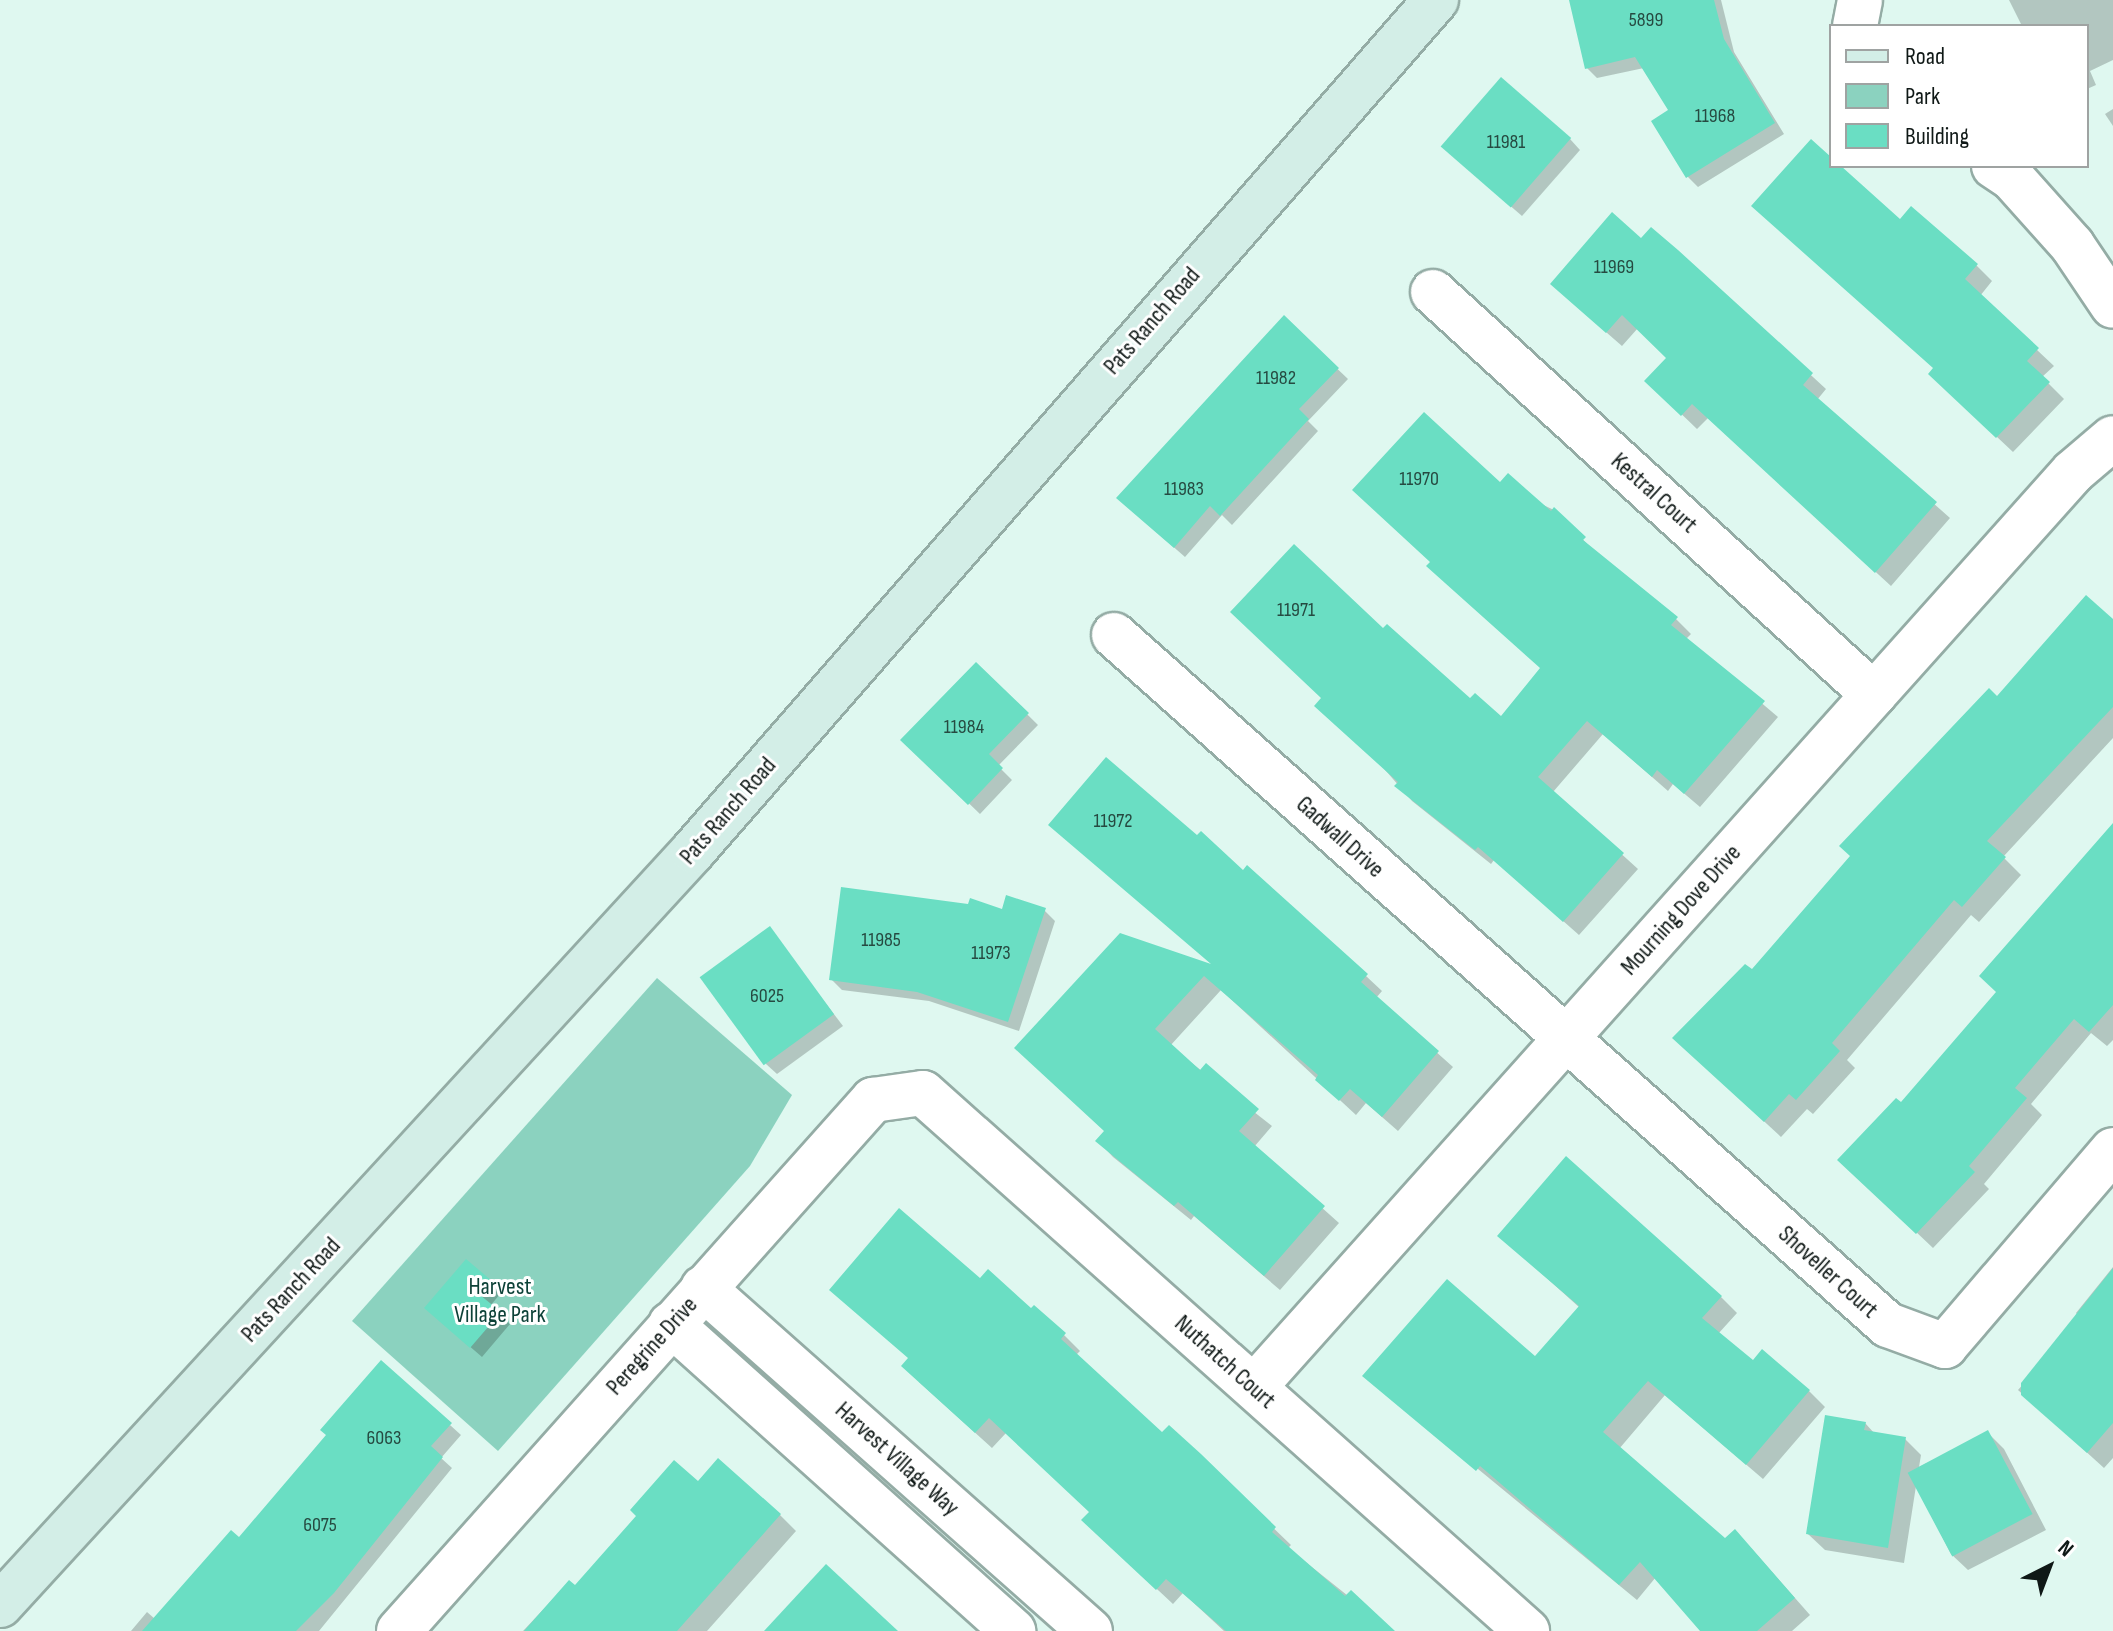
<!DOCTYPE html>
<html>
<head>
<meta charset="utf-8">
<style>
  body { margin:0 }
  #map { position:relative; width:2113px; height:1631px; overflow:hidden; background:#dff8f0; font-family:"Sofia Sans Condensed",sans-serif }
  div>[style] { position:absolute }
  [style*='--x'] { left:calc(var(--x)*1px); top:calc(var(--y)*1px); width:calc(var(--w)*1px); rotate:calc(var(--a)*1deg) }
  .green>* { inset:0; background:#8bd2bf }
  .shadow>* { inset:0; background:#0003 }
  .building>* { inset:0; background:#6adec3; transform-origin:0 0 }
  .roads { filter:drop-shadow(2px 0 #94aca5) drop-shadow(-2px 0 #94aca5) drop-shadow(0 2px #94aca5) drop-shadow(0 -2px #94aca5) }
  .street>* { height:44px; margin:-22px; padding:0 22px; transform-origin:22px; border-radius:22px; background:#fff }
  .secondary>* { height:44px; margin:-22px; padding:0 22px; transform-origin:22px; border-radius:22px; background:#d3eee7 }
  span { translate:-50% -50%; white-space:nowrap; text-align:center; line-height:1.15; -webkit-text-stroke:6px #fff; paint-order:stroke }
  .number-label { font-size:20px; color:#264a41 }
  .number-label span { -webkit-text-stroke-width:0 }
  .street-label { font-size:24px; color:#0f1816 }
  .park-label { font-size:24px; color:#0d4238 }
  .legend { position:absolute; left:1829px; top:24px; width:260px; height:144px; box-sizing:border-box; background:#fff; border:2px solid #9fa3a2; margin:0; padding:10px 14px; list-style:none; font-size:24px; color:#0f1816 }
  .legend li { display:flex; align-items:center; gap:16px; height:40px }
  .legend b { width:40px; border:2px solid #9fa3a2 }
  .north { position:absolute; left:2009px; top:1527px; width:80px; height:80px; -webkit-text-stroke:6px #fff; paint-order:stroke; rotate:42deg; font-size:22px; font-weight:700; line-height:32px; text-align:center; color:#0f1816 }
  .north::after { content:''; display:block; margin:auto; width:28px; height:36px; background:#0f1816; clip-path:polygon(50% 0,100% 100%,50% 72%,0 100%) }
</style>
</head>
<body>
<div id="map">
  <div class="green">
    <i style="clip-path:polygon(657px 978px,792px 1095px,750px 1166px,498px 1451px,352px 1321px)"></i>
  </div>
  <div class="shadow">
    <i style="clip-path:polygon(1571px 0,1721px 0,1734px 52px,1784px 134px,1698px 187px,1688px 177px,1671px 111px,1644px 68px,1597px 78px,1587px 68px)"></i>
    <i style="clip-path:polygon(2009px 0,2113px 0,2113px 60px,2090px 71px,2096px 85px,2087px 89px,2087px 26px,2022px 26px)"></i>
    <i style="clip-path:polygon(2113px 109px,2113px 126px,2105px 114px)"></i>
    <i style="clip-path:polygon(1570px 139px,1580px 150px,1522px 216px,1454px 157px)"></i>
    <i style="clip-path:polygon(1831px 160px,1831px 166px,1838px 166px,1901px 222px,1976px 265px,1992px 281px,1980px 296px,2054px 366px,2042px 377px,2064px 399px,2013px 452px,1947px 390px,1935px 369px,1770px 221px)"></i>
    <i style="clip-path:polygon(1641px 240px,1676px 251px,1826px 389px,1817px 400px,1950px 518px,1891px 586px,1708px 418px,1697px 429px,1647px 381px,1669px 358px,1638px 328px,1622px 346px,1568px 299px)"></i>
    <i style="clip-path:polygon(1284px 318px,1348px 379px,1308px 421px,1318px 431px,1232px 525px,1222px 515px,1185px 557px,1129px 508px)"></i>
    <i style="clip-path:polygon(1500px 485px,1554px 510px,1598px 555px,1676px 619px,1691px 634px,1686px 639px,1778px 717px,1700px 807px,1673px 784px,1668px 791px,1603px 734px,1553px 792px,1638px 869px,1579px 935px,1494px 860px,1491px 864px,1412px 801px,1323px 698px,1383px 631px,1471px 701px,1501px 718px,1542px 669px)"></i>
    <i style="clip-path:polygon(2113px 622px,2113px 738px,2003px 857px,2021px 875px,1979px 922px,1971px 915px,1847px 1060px,1855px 1068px,1813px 1114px,1807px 1109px,1781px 1137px,1691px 1054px,1752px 972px,1997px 699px)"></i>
    <i style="clip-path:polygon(976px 664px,1038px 725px,998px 766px,1012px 780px,980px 814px,903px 740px)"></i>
    <i style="clip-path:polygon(2113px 829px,2113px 1040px,2107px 1046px,2091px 1033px,2031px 1104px,2042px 1115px,1984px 1184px,1989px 1189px,1933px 1248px,1856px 1175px,1901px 1105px,1998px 993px)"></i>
    <i style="clip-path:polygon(1197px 838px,1366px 976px,1382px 991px,1376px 998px,1453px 1067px,1398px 1131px,1366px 1103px,1356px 1115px,1221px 990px,1170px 1046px,1272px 1126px,1254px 1147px,1339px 1223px,1280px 1290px,1194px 1216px,1191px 1220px,1113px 1157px,1098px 1141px,1106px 1132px,1032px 1063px,1215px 967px)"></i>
    <i style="clip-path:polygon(1044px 910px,1055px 921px,1019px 1031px,929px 1001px,842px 990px,831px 979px)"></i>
    <i style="clip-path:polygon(769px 929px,843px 1026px,777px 1074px,766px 1064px)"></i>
    <i style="clip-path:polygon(1500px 1236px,1721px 1297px,1737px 1313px,1718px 1334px,1753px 1363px,1809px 1391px,1825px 1407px,1763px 1479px,1665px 1395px,1619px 1449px,1725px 1540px,1751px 1548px,1810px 1615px,1792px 1631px,1703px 1631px,1656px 1577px,1637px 1600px,1365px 1376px,1535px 1359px,1580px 1308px)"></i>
    <i style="clip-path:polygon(2113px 1267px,2113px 1458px,2104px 1468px,2018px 1390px,2080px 1318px,2076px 1313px)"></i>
    <i style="clip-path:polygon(980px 1281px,1064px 1335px,1080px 1351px,1076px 1355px,1162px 1435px,1199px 1456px,1291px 1545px,1288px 1548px,1392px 1631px,1224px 1631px,1183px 1593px,1173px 1604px,1100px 1536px,1091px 1512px,1006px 1433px,992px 1448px,919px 1382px)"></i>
    <i style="clip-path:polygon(490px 1283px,501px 1293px,490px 1306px,510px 1324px,482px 1357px,437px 1318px)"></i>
    <i style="clip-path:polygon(1865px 1423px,1875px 1434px,1905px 1439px,1921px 1455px,1919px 1467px,1988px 1433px,2004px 1449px,2046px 1530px,1968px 1570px,1951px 1554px,1916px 1486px,1904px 1563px,1825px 1550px,1808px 1534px)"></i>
    <i style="clip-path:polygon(450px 1425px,461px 1435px,441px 1458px,452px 1468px,319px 1631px,131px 1631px,147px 1612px,155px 1619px,239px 1540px)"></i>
    <i style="clip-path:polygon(699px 1484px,780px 1515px,796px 1531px,707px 1631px,523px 1631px,569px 1582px,576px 1588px)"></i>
  </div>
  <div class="building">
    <i style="clip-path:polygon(1569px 0,1714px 0,1724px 39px,1775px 123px,1686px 178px,1651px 121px,1668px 110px,1635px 57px,1585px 69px)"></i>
    <i style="left:1501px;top:77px;width:93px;height:92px;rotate:41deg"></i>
    <i style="clip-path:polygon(1811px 139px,1831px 157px,1831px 166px,1841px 166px,1900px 219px,1911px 206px,1978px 264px,1965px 279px,2039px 348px,2027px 361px,2050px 382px,1996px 438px,1928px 374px,1933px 368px,1751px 206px)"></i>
    <i style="clip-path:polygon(1612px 212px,1641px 238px,1651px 227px,1678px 250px,1813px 373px,1803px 385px,1937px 502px,1875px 573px,1692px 404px,1681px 416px,1644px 381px,1666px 358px,1622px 315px,1606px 333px,1550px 284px)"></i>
    <i style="clip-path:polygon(1284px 315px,1339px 368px,1299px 409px,1309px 419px,1220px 516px,1210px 506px,1174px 548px,1116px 498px)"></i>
    <i style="clip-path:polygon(1424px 412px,1500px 482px,1508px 473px,1551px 511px,1554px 507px,1586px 537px,1583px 540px,1678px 617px,1671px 625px,1765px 701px,1684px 794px,1657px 770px,1652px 777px,1587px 721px,1538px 777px,1624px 853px,1563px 922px,1478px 847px,1475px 850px,1394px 786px,1398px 782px,1314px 706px,1321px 698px,1230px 612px,1294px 544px,1383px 628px,1387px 624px,1470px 698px,1475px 693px,1501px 716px,1540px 668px,1426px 566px,1430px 562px,1352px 490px)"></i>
    <i style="clip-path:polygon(2086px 595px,2113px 619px,2113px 707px,1987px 841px,2006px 857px,1962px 907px,1954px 900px,1832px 1043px,1840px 1051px,1796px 1100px,1789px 1094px,1764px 1122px,1672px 1038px,1745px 964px,1752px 969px,1850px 856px,1839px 846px,1989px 688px,1997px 696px)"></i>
    <i style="clip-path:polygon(976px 662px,1029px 713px,989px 754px,1003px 768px,968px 805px,900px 740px)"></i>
    <i style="clip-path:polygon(1106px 757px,1197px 835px,1201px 831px,1243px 870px,1247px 865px,1368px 974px,1361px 982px,1439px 1051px,1382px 1117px,1350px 1089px,1339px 1101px,1315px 1080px,1318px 1075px,1204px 976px,1155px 1029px,1200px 1070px,1206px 1063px,1259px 1109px,1239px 1131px,1325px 1206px,1264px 1276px,1178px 1202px,1174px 1206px,1095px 1141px,1104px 1131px,1014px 1048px,1120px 933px,1211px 964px,1048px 825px)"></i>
    <i style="clip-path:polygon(2113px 823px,2113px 1005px,2089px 1032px,2074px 1019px,2015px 1088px,2027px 1098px,1969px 1166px,1975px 1172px,1916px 1234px,1837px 1160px,1896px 1098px,1901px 1102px,1996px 992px,1979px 976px)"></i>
    <i style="clip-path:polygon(841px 887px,968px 904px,970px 898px,1002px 909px,1006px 895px,1046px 908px,1008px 1022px,917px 992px,829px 980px)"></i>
    <i style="left:770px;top:926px;width:109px;height:87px;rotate:54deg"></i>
    <i style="clip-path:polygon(1566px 1156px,1722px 1296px,1702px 1318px,1753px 1360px,1762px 1349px,1810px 1390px,1746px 1465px,1648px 1381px,1603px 1432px,1725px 1538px,1735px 1529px,1795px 1598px,1757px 1631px,1700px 1631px,1640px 1562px,1619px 1585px,1480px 1466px,1476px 1471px,1362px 1376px,1447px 1279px,1535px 1356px,1579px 1306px,1497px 1236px)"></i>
    <i style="clip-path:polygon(899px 1208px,980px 1278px,988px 1269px,1031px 1308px,1034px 1305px,1066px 1333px,1061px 1339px,1162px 1432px,1169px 1425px,1201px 1454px,1276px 1527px,1272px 1532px,1345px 1596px,1351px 1590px,1395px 1631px,1226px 1631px,1166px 1579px,1156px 1590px,1081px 1520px,1089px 1512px,989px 1418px,975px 1433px,901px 1366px,908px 1358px,829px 1290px)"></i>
    <i style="clip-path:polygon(466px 1259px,492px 1281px,480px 1295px,501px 1312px,470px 1348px,424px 1308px)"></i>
    <i style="clip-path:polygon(2113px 1268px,2113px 1423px,2087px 1453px,2021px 1395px,2021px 1383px)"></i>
    <i style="clip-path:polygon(381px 1360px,452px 1423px,431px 1446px,443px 1457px,334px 1593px,296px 1631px,142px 1631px,231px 1530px,239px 1537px,326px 1435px,320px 1430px)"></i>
    <i style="clip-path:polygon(1825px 1415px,1866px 1422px,1864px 1430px,1906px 1437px,1888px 1548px,1806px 1534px)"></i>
    <i style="left:1988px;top:1430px;width:95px;height:91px;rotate:62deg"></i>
    <i style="clip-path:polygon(718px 1458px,781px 1514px,677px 1631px,524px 1631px,569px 1580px,575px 1585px,636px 1516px,630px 1510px,674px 1460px,698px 1481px)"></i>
    <i style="clip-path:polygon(826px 1564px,898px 1631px,764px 1631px)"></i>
  </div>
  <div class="roads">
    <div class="street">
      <i style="--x:1855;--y:26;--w:26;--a:-79"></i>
      <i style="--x:1994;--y:166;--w:23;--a:34"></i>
      <i style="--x:2013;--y:179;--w:89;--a:48.2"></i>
      <i style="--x:2072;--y:245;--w:73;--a:56.1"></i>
      <i style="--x:1433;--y:292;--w:597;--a:42.42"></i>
      <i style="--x:1114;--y:635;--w:1037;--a:41.72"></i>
      <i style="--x:1888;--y:1325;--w:61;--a:20.2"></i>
      <i style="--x:1945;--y:1346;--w:258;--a:-49.4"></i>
      <i style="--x:703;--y:1288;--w:517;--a:41.55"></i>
      <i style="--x:671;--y:1324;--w:460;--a:41.9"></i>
      <i style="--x:1254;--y:1387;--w:1228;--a:-48.17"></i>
      <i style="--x:2073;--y:472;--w:52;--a:-40.4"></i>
      <i style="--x:399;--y:1631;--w:712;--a:-48.25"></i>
      <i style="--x:873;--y:1100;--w:50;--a:-8"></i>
      <i style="--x:923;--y:1093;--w:809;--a:41.69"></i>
    </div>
    <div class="secondary">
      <i style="--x:0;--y:1605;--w:1024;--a:-47.41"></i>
      <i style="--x:693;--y:851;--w:1130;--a:-48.88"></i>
    </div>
  </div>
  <div class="number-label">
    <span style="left:1646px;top:20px">5899</span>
    <span style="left:1715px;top:116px">11968</span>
    <span style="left:1506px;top:142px">11981</span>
    <span style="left:1614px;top:267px">11969</span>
    <span style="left:1276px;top:378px">11982</span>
    <span style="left:1419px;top:479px">11970</span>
    <span style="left:1184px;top:489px">11983</span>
    <span style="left:1296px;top:610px">11971</span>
    <span style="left:964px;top:727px">11984</span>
    <span style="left:1113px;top:821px">11972</span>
    <span style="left:881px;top:940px">11985</span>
    <span style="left:991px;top:953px">11973</span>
    <span style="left:767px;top:996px">6025</span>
    <span style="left:384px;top:1438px">6063</span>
    <span style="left:320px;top:1525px">6075</span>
  </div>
  <div class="street-label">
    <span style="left:1152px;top:321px;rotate:-49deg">Pats Ranch Road</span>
    <span style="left:1654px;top:493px;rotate:42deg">Kestral Court</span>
    <span style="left:728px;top:811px;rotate:-49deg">Pats Ranch Road</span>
    <span style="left:1340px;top:837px;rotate:42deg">Gadwall Drive</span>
    <span style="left:1681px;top:910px;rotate:-48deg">Mourning Dove Drive</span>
    <span style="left:1828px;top:1272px;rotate:42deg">Shoveller Court</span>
    <span style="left:291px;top:1290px;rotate:-47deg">Pats Ranch Road</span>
    <span style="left:652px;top:1346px;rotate:-48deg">Peregrine Drive</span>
    <span style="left:1225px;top:1362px;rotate:42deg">Nuthatch Court</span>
    <span style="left:897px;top:1459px;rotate:42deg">Harvest Village Way</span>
  </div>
  <div class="park-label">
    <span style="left:500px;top:1301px">Harvest<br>Village Park</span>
  </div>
  <ul class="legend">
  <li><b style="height:10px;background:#d3eee7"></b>Road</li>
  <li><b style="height:22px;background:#8bd2bf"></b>Park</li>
  <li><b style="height:22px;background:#6adec3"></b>Building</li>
  </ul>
  <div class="north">N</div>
</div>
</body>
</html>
